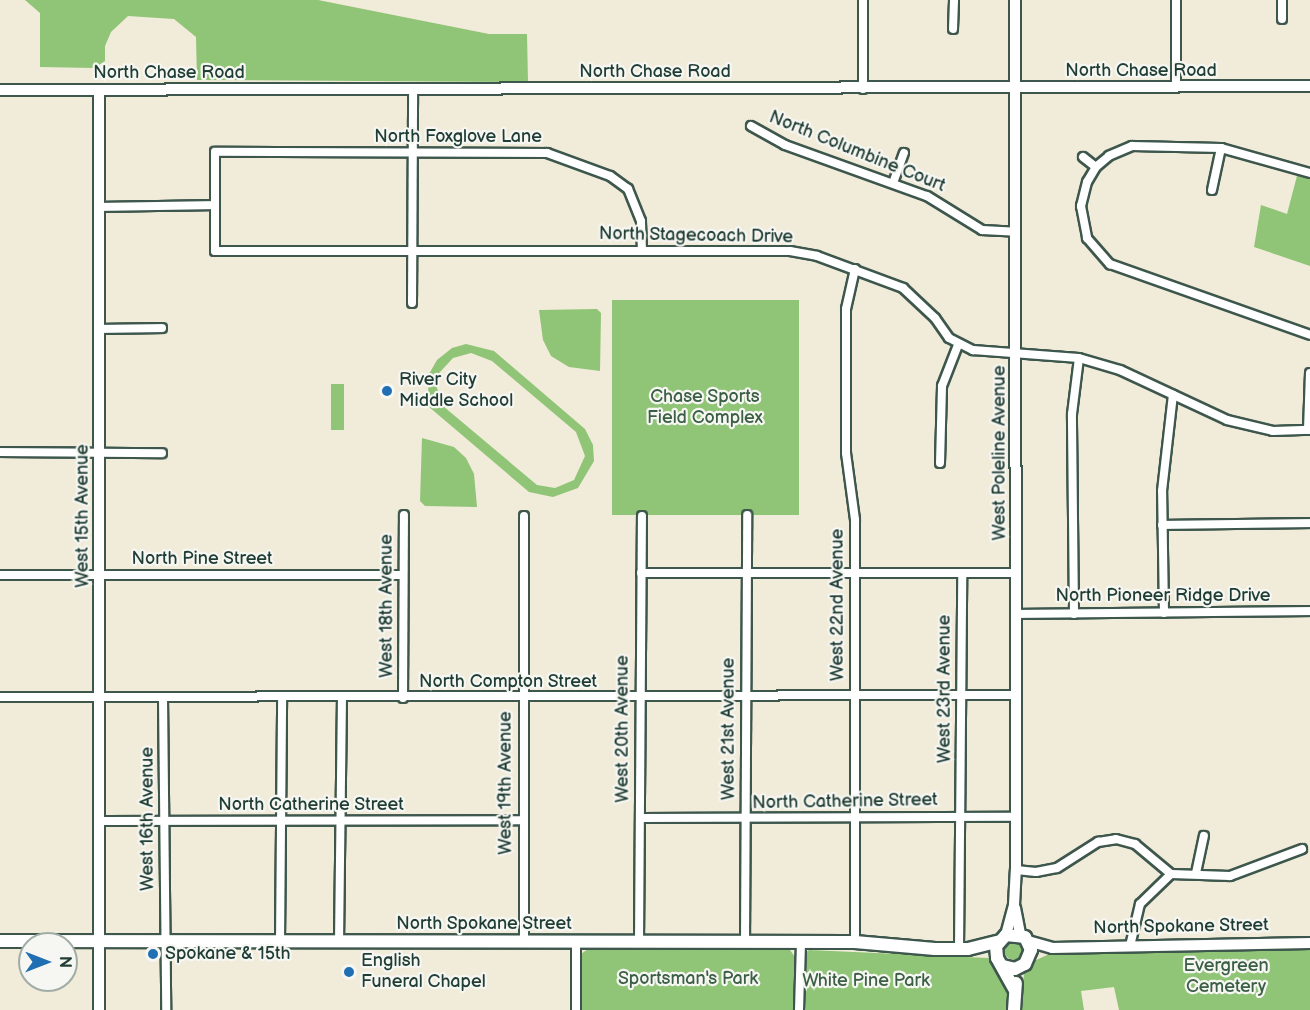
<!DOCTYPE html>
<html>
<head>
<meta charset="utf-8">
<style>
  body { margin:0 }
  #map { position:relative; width:1310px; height:1010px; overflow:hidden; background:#f1ebd9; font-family:"Balsamiq Sans",sans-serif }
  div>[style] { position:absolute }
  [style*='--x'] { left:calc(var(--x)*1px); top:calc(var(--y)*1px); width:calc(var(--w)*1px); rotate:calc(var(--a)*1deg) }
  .green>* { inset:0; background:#90c476; transform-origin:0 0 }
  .round { border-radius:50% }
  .roads { filter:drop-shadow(2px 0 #3e574d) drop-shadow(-2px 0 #3e574d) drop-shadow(0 2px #3e574d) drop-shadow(0 -2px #3e574d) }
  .minor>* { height:8px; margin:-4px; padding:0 4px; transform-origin:4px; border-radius:4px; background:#fff }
  .tertiary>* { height:10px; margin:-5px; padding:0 5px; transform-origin:5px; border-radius:5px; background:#fff }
  .secondary>* { height:12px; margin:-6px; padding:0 6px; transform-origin:6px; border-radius:6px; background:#fff }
  .dots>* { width:16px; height:16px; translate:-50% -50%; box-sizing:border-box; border:3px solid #f6f6f2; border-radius:50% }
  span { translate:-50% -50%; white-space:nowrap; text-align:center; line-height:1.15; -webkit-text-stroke:4.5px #f6f6f2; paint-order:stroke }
  .street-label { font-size:18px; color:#1f3d34 }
  .poi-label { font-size:18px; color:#1f3d34 }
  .left { translate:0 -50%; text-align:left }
  .park-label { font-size:18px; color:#3b5f44 }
  .north { position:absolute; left:18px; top:932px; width:60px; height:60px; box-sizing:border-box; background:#f6f6f2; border:2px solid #a0aca6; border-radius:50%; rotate:90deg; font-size:16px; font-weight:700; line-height:24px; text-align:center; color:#1f3d34 }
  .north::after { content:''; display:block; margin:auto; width:21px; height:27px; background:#1f6fb2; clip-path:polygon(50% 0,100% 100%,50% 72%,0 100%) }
</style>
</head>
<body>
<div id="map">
  <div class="green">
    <i style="clip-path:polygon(25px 0,318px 0,489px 34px,527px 34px,528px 82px,197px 80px,196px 37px,174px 19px,128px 16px,111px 32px,105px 46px,105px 61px,94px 68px,40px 67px,40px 13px)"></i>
    <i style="clip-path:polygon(1298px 172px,1310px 177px,1310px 266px,1254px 247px,1261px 205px,1287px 214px)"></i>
    <i style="left:799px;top:300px;width:215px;height:187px;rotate:90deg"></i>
    <i style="clip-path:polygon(597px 309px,601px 313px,600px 371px,569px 367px,551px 356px,543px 340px,539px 310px)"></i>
    <i style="clip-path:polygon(evenodd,466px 344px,494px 351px,585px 429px,593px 445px,594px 461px,578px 488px,553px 497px,529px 492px,422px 401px,428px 394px,429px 374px,437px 360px,452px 348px,466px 344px,471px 353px,492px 361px,576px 432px,585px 456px,574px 480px,555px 488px,537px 485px,443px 406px,437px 388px,440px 372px,453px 358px,471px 353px)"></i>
    <i style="left:331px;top:384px;width:13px;height:46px"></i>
    <i style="clip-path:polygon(422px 438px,454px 447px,466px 458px,474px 474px,477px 507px,425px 506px,420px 501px)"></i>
    <i class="round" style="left:1004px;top:940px;width:20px;height:20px"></i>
    <i style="clip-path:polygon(1310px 943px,1310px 1010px,1119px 1010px,1114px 987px,1081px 991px,1084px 1010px,1022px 1010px,1024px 972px,1032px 962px,1047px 955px)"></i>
    <i style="clip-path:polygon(588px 949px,790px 950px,795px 957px,794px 1010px,580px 1010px,581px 954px)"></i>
    <i style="clip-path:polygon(809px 950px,988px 958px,996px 962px,1009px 983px,1008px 1010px,803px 1010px,805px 953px)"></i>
  </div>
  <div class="roads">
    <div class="minor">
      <i style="--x:1282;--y:0;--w:19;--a:90"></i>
      <i style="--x:953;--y:29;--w:29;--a:-88"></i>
      <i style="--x:1176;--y:87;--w:87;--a:-90"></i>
      <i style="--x:863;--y:89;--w:89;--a:-90"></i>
      <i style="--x:751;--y:126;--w:39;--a:29"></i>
      <i style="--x:785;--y:145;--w:151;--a:19.8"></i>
      <i style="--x:927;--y:196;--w:65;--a:31.7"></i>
      <i style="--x:982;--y:230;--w:34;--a:3"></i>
      <i style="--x:1083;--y:157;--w:16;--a:38"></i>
      <i style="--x:1310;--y:173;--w:92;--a:-164.3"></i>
      <i style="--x:1221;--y:148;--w:89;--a:-178.7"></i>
      <i style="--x:1132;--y:146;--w:25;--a:157"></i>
      <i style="--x:1109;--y:156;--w:17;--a:140"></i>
      <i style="--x:1096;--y:167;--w:17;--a:121"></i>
      <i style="--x:1087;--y:182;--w:25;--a:104"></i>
      <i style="--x:1081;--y:206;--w:33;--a:79"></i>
      <i style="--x:1087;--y:238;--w:35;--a:49"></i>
      <i style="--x:1110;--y:264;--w:212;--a:19.5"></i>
      <i style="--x:893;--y:183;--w:32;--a:-70"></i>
      <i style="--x:1212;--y:190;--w:43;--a:-77.9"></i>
      <i style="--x:100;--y:207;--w:115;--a:-1"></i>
      <i style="--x:642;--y:251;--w:30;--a:-92"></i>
      <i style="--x:641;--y:221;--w:35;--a:-112"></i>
      <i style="--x:628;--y:189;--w:22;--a:-144"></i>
      <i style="--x:610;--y:176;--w:67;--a:-159.9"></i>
      <i style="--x:547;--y:153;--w:332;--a:-179.8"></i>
      <i style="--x:215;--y:152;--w:99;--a:90"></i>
      <i style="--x:215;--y:251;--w:575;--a:0"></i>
      <i style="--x:790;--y:251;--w:27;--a:10"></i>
      <i style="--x:817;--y:256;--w:92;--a:20.4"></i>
      <i style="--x:903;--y:288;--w:44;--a:43.2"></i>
      <i style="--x:935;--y:318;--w:24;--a:55"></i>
      <i style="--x:949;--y:338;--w:27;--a:27"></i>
      <i style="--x:973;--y:350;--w:106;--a:4.3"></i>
      <i style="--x:1079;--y:358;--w:43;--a:16.3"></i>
      <i style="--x:1120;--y:370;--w:118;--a:25"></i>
      <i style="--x:1227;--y:420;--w:47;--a:13.4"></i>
      <i style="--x:1273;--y:431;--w:37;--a:-2"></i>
      <i style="--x:855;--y:269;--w:41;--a:102.7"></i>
      <i style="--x:846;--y:309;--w:144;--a:90"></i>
      <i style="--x:846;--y:453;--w:68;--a:82.3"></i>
      <i style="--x:855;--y:520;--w:422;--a:90"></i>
      <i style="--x:412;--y:303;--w:215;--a:-89.7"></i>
      <i style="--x:100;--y:329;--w:62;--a:-0.9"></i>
      <i style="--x:1308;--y:430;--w:57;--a:-88"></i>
      <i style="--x:0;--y:452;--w:162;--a:0.4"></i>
      <i style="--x:940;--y:463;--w:77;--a:-88.5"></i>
      <i style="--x:942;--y:386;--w:44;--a:-68.7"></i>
      <i style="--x:524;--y:516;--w:426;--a:90"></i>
      <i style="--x:1162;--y:525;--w:148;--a:-0.8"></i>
      <i style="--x:641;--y:573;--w:375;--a:0"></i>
      <i style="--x:0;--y:575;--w:403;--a:0"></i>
      <i style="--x:1164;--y:613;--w:122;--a:-90.9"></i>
      <i style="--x:1162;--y:491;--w:97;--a:-83.5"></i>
      <i style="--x:1016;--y:614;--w:294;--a:-0.6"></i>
      <i style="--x:1074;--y:614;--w:200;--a:-90.6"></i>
      <i style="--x:1072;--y:414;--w:56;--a:-82.9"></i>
      <i style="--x:0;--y:697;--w:1016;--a:-0.11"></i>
      <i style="--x:163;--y:698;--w:312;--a:89.4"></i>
      <i style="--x:403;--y:698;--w:183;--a:-89.7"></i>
      <i style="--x:640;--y:818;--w:376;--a:-0.2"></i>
      <i style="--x:100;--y:821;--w:423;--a:-0.1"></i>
      <i style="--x:1016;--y:870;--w:20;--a:6"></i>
      <i style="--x:1036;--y:872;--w:21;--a:-11"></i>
      <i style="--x:1057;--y:868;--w:49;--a:-32.4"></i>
      <i style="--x:1098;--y:842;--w:18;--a:-9"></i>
      <i style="--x:1116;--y:839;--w:20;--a:15"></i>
      <i style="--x:1135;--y:844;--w:47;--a:39.8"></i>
      <i style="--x:1196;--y:873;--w:38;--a:-78"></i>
      <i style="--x:280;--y:942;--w:244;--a:-89.5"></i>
      <i style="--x:339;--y:942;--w:244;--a:-89.3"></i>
      <i style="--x:639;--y:942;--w:426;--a:-89.6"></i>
      <i style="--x:745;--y:942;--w:427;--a:-89.7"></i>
      <i style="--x:1130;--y:946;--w:43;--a:-76.6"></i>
      <i style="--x:1140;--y:904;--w:43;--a:-44.1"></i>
      <i style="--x:1171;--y:874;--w:59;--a:1.9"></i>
      <i style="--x:1230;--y:876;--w:77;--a:-20.6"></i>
      <i style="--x:959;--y:949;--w:375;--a:-89.5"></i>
      <i style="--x:576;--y:1010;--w:68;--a:-90"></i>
      <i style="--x:799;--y:1010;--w:68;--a:-88.3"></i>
    </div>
    <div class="tertiary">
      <i style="--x:0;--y:90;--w:1310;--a:-0.17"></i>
      <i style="--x:1015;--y:908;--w:26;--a:79"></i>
      <i style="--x:1006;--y:935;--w:31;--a:-75"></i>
      <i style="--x:1014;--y:905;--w:35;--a:-87"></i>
      <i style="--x:1016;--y:870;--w:870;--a:-90.07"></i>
      <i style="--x:1028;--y:941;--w:25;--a:16"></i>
      <i style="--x:1052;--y:948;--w:258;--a:-1.1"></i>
      <i style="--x:99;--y:1010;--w:920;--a:-90"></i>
    </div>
    <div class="secondary">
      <i style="--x:0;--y:941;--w:855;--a:0.07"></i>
      <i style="--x:855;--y:942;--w:80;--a:5"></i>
      <i style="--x:935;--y:949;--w:33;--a:0"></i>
      <i style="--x:968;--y:949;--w:30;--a:-14"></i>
      <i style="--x:1003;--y:966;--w:12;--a:14"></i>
      <i style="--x:1015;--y:969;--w:11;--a:-27"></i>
      <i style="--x:1025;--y:964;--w:15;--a:-67"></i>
      <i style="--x:1031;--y:950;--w:14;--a:-115"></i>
      <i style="--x:1025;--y:937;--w:19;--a:-174"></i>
      <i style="--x:1006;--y:935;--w:15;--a:132"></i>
      <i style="--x:996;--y:946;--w:12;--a:85"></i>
      <i style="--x:997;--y:958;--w:35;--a:61"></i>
      <i style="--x:1014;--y:1010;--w:27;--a:-86"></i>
    </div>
  </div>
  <div class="dots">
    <i style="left:387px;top:391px;background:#1f6fb2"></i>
    <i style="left:153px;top:954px;background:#1f6fb2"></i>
    <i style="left:349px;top:972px;background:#1f6fb2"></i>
  </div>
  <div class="street-label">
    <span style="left:1141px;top:71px">North Chase Road</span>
    <span style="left:655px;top:72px">North Chase Road</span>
    <span style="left:169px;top:73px">North Chase Road</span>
    <span style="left:458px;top:137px">North Foxglove Lane</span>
    <span style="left:857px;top:152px;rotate:22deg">North Columbine Court</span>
    <span style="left:696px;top:236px;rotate:1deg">North Stagecoach Drive</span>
    <span style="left:1000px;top:453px;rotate:-90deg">West Poleline Avenue</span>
    <span style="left:83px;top:516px;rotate:-90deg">West 15th Avenue</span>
    <span style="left:202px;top:559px">North Pine Street</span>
    <span style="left:1163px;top:596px">North Pioneer Ridge Drive</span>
    <span style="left:838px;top:605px;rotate:-90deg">West 22nd Avenue</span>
    <span style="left:387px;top:606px;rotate:-90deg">West 18th Avenue</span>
    <span style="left:508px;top:682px">North Compton Street</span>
    <span style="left:945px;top:689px;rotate:-90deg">West 23rd Avenue</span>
    <span style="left:623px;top:729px;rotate:-90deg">West 20th Avenue</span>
    <span style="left:729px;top:729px;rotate:-90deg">West 21st Avenue</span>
    <span style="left:506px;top:783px;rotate:-90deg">West 19th Avenue</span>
    <span style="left:845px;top:802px;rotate:-1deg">North Catherine Street</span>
    <span style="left:311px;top:805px">North Catherine Street</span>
    <span style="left:148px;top:819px;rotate:-90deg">West 16th Avenue</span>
    <span style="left:484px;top:924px">North Spokane Street</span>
    <span style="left:1181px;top:927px;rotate:-1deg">North Spokane Street</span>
  </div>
  <div class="poi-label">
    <span class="left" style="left:399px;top:391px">River City<br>Middle School</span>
    <span class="left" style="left:165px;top:954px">Spokane &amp; 15th</span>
    <span class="left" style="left:361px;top:972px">English<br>Funeral Chapel</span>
  </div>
  <div class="park-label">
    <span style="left:705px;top:408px">Chase Sports<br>Field Complex</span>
    <span style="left:1226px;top:977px">Evergreen<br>Cemetery</span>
    <span style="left:688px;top:979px">Sportsman's Park</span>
    <span style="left:866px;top:981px">White Pine Park</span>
  </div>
  <div class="north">N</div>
</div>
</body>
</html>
